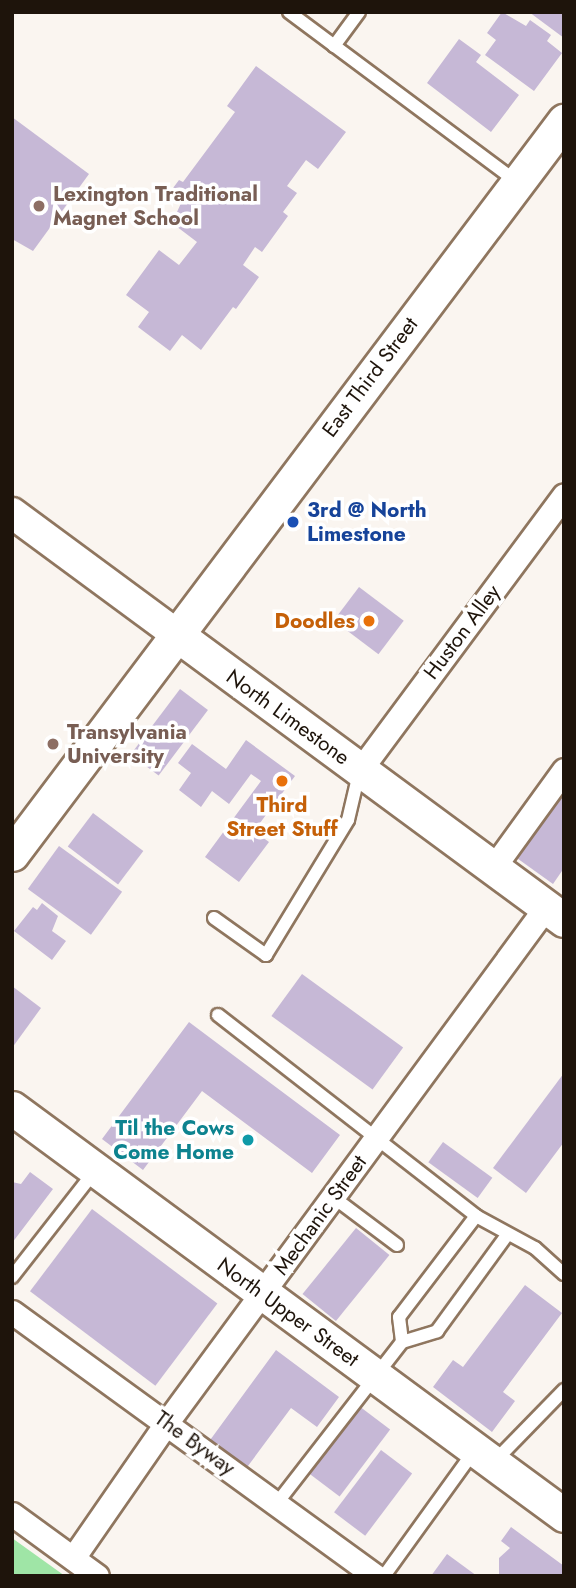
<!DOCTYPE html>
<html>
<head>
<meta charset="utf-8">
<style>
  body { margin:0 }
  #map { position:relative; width:576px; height:1588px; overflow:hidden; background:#faf5f0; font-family:Jost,sans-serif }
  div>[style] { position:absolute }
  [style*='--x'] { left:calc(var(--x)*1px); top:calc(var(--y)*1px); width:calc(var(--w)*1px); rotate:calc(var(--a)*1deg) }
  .green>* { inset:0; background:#9fe5a6 }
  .building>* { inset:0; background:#c6b8d6; transform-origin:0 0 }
  .roads { filter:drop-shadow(2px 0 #8f765f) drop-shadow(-2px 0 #8f765f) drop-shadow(0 2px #8f765f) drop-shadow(0 -2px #8f765f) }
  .service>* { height:12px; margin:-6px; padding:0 6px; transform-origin:6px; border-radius:6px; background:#fff }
  .minor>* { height:23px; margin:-11.5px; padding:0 11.5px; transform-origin:11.5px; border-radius:11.5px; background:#fff }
  .tertiary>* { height:30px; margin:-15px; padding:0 15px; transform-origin:15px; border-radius:15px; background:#fff }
  .secondary>* { height:33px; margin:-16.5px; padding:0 16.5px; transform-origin:16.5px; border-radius:16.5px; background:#fff }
  .dots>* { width:19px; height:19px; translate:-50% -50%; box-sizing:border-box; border:4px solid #fff; border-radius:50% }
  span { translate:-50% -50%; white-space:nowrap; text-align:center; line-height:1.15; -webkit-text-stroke:7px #fff; paint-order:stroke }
  .education-label { font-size:21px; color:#785e54; font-weight:700 }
  .left { translate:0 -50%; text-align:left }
  .street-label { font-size:21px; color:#1e140b }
  .transit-label { font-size:21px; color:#164399; font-weight:700 }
  .food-label { font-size:21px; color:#c56008; font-weight:700 }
  .right { translate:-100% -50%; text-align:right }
  .culture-label { font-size:21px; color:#0d838f; font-weight:700 }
  .frame { position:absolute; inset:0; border:14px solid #1e140b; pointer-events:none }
</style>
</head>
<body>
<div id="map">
  <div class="green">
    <i style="clip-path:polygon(12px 1538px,65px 1576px,12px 1576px)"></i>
  </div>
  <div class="building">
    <i style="clip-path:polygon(502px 12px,526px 26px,530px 20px,551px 35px,547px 41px,562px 53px,534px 91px,485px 55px,496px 40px,487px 33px)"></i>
    <i style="clip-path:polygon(529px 12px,564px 12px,564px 38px)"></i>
    <i style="clip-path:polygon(459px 39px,481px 55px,476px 62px,519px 95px,491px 132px,427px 83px)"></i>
    <i style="clip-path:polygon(256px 66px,346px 132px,318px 169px,306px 160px,287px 186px,297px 193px,283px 212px,288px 216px,262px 252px,255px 247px,243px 265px,259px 277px,236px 309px,233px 307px,201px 350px,182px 335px,170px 351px,138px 327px,149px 312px,126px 295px,159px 250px,179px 265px,197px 242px,172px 223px,182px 201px,170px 192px,179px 180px,183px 182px,235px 112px,227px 106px)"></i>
    <i style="clip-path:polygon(12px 117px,89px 174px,33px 251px,12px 239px)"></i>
    <i style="left:359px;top:587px;width:56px;height:42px;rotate:37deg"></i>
    <i style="left:180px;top:689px;width:35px;height:82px;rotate:37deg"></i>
    <i style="clip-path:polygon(246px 740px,295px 776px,254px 831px,269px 842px,239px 882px,205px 857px,261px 781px,251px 774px,229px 804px,212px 791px,201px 807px,179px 790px,191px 773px,178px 763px,192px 744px,226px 769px)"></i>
    <i style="clip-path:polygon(564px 786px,564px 868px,553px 884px,514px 856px)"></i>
    <i style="left:93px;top:813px;width:63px;height:42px;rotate:37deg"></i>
    <i style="left:59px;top:846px;width:78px;height:53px;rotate:36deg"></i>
    <i style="clip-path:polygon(42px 903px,58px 916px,52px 931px,66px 941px,52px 960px,14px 931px,33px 907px,37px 910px)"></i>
    <i style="left:302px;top:974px;width:125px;height:52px;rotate:36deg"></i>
    <i style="clip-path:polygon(12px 986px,41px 1008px,12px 1048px)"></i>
    <i style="clip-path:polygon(189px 1022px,340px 1135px,312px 1173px,202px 1091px,143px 1170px,102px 1139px)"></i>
    <i style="clip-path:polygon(564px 1073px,564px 1142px,526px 1193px,493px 1168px)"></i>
    <i style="left:443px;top:1142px;width:61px;height:25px;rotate:36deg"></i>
    <i style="clip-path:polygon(30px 1172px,53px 1189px,12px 1243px,12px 1182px,21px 1184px)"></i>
    <i style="left:92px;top:1209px;width:157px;height:103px;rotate:37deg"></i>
    <i style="left:356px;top:1228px;width:43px;height:85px;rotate:39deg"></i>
    <i style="clip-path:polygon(525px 1285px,562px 1313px,503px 1392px,515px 1401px,492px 1432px,433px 1387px,453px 1360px,463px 1367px)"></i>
    <i style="clip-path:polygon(276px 1350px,339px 1397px,317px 1427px,291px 1408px,242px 1474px,205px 1447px)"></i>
    <i style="left:359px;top:1406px;width:39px;height:84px;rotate:37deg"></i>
    <i style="left:381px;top:1450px;width:39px;height:78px;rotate:37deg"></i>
    <i style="clip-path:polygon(511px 1527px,564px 1566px,564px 1576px,499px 1576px,499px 1558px,510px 1548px,501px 1541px)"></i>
    <i style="clip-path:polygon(447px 1554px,477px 1576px,431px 1576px)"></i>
  </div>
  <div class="roads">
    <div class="service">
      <i style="--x:289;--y:12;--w:284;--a:36.7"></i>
      <i style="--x:334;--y:46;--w:42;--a:-53.7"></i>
      <i style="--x:214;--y:918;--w:64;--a:35.4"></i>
      <i style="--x:266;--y:955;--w:158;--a:-58.7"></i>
      <i style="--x:348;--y:820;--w:48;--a:-76.8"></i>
      <i style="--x:218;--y:1015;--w:327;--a:37.9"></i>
      <i style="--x:476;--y:1216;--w:127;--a:127.3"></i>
      <i style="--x:399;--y:1317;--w:25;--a:83"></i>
      <i style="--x:402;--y:1342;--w:204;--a:127.8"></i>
      <i style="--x:333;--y:1197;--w:80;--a:36.9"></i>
      <i style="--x:476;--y:1216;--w:67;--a:28.5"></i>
      <i style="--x:535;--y:1248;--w:39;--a:42"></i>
      <i style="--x:12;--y:1277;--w:133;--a:-52"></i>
      <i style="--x:402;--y:1342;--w:37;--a:-17"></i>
      <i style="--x:437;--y:1331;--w:119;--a:-53.9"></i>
      <i style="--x:493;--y:1463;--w:102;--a:-45.8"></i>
      <i style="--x:384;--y:1576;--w:155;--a:-54.2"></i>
    </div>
    <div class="minor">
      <i style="--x:360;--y:770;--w:342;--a:-53.4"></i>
      <i style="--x:493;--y:868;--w:121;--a:-54.1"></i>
      <i style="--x:12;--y:1312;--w:450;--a:36"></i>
      <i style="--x:12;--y:1514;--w:105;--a:36.1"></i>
      <i style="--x:73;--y:1558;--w:165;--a:-55.3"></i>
      <i style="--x:167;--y:1422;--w:639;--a:-53.65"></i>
    </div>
    <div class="tertiary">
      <i style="--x:12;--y:513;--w:204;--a:36.4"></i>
    </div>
    <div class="secondary">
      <i style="--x:176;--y:634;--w:482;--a:36.4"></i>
      <i style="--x:12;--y:854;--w:918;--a:-53.02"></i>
      <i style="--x:12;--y:1108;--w:686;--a:36.4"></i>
    </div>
  </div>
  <div class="dots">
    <i style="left:39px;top:206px;background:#8d6e63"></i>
    <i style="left:293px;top:522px;background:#1a4fb4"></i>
    <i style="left:369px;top:621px;background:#e8710a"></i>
    <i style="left:53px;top:744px;background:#8d6e63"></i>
    <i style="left:282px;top:781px;background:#e8710a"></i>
    <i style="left:248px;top:1140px;background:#0f9aa8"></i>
  </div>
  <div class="education-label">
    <span class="left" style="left:53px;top:206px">Lexington Traditional<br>Magnet School</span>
    <span class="left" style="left:67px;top:744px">Transylvania<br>University</span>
  </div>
  <div class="street-label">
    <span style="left:370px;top:377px;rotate:-53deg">East Third Street</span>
    <span style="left:462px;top:632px;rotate:-53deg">Huston Alley</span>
    <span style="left:288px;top:717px;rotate:36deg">North Limestone</span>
    <span style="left:320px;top:1215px;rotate:-54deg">Mechanic Street</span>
    <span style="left:288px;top:1312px;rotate:36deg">North Upper Street</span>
    <span style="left:195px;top:1443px;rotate:36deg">The Byway</span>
  </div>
  <div class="transit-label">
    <span class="left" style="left:307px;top:522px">3rd @ North<br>Limestone</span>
  </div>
  <div class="food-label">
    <span class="right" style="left:355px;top:621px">Doodles</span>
    <span style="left:282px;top:817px">Third<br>Street Stuff</span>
  </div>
  <div class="culture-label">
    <span class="right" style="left:234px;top:1140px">Til the Cows<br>Come Home</span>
  </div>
  <div class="frame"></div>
</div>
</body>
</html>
